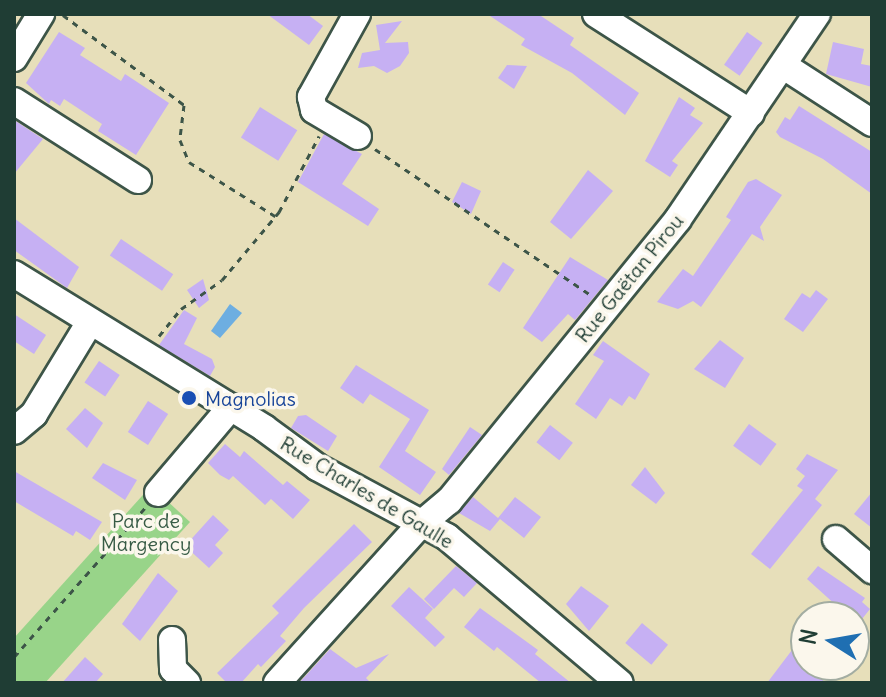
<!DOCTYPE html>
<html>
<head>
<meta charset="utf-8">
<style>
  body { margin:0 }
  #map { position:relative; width:886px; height:697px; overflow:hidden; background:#e7dfba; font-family:Delius,sans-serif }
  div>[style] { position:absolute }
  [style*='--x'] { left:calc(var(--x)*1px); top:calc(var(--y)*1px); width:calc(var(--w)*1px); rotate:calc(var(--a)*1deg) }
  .green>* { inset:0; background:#98d489 }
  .water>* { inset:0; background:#6daee1 }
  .building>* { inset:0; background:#c6b0f3; transform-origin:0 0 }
  .path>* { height:3px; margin-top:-1.5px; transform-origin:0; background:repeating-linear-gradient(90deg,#3d5548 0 6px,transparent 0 12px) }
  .roads { filter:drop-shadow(2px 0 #3d5548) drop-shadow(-2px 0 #3d5548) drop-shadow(0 2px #3d5548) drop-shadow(0 -2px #3d5548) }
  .minor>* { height:26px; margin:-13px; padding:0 13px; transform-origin:13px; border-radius:13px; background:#fff }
  .dots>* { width:22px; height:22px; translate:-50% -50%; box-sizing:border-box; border:4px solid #fbf7ec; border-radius:50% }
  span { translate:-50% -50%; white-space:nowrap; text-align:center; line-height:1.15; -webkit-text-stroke:7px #fbf7ec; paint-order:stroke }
  .street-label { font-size:20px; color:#1f3d34 }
  .transit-label { font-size:20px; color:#164399 }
  .left { translate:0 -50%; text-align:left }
  .park-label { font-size:20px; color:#375b45 }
  .frame { position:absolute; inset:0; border:16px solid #1f3d34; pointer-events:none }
  .north { position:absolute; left:790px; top:601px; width:80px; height:80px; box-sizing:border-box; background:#fbf7ec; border:2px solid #a3ada2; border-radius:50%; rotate:281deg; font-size:22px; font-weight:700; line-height:32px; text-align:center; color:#1f3d34 }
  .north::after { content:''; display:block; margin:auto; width:28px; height:36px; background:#1f6fb2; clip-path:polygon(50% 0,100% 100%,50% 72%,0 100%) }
</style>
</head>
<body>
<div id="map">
  <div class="green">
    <i style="clip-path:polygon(151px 486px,190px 522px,45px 683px,14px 683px,14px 638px)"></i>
  </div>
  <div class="water">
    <i style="clip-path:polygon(230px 304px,242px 313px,220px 338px,211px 331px)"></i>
  </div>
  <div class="building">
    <i style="clip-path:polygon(267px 14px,307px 14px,323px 26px,309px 45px)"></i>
    <i style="clip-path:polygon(487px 14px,538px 14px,574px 38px,570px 45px,639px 93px,625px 115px,572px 73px,521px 45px,525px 39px)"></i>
    <i style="clip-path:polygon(402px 21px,385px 43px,408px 42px,409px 53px,400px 66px,387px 73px,374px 66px,358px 68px,362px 53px,380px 50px,376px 25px)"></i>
    <i style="clip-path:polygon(59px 32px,85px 48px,80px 55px,121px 81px,125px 74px,169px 103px,136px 155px,98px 131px,102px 124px,64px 99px,60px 106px,51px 100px,49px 104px,26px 83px)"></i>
    <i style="left:747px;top:32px;width:19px;height:40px;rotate:35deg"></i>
    <i style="clip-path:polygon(833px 42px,864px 49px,861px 64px,872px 66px,872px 87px,826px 74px)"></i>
    <i style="clip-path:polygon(507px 65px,527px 66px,514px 89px,498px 78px)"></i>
    <i style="clip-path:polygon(679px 97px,695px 108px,690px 115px,703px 123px,672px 161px,678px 165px,670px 177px,645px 161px)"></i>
    <i style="clip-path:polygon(799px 106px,872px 152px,872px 194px,823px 159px,780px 137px,776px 132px,785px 117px,790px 120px)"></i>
    <i style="left:260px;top:107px;width:44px;height:36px;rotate:32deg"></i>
    <i style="clip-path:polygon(14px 120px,43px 139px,14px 174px)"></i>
    <i style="clip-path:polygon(324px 134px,362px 154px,342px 184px,379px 209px,368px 226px,298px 182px)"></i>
    <i style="clip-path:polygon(588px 170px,613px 191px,571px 239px,550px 222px)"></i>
    <i style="clip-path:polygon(756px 179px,782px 195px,760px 227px,764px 241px,752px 234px,701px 307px,693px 301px,678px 309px,657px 302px,683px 269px,693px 276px,731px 220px,726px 217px,748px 182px)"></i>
    <i style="clip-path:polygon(462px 182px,481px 191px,471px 214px,452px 202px)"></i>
    <i style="clip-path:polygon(14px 218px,79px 267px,67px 288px,14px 250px)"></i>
    <i style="left:121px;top:239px;width:63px;height:20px;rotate:34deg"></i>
    <i style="clip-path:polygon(570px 257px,608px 280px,575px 320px,568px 314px,542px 342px,523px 328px)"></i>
    <i style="left:503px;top:262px;width:14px;height:27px;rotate:34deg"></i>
    <i style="clip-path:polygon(203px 279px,209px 300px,199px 308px,187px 290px)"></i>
    <i style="clip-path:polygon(816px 290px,828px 299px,803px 332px,784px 319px,802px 293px,810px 298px)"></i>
    <i style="clip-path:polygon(184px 310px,197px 318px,184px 344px,212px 359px,215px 367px,210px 376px,159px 345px)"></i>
    <i style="clip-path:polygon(14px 314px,46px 335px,34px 354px,14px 341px)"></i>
    <i style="clip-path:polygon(720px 340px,744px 358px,725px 388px,694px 369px)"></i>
    <i style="clip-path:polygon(603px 341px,650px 374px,635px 400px,629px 396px,622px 406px,610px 398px,596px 419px,575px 404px,604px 361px,593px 355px)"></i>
    <i style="left:99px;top:361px;width:25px;height:26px;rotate:34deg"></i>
    <i style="clip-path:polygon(356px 365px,429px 410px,405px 451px,436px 472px,420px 495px,379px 467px,410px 419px,370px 394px,363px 404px,340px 388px)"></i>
    <i style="left:148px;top:401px;width:24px;height:37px;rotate:33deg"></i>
    <i style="clip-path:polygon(85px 408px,103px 423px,87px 448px,66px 429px)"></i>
    <i style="clip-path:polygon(306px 415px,337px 436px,328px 451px,291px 428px,298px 416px)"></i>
    <i style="left:749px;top:424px;width:34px;height:27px;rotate:36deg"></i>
    <i style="left:550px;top:425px;width:29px;height:22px;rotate:38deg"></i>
    <i style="clip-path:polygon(470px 427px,482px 435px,449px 475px,442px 469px)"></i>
    <i style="clip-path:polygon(225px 444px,240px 457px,244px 451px,283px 485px,287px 481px,310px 500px,293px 519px,271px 499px,265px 505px,233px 476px,229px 480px,220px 475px,208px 463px)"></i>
    <i style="clip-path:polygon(807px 454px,838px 470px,815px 499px,822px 505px,770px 569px,751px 554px,803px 490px,797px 486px,805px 476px,796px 469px)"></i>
    <i style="clip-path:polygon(103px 463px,137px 480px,125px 500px,92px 478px)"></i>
    <i style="clip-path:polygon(645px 467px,665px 493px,656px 504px,631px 485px)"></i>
    <i style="clip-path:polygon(14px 471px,102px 522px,90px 540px,76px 531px,73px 536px,14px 501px)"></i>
    <i style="clip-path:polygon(872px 492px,872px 528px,854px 514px)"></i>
    <i style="clip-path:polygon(473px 497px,498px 518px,515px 497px,541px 517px,524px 538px,500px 519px,490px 531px,459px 513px)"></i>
    <i style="clip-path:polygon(213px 515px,229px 530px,215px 545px,223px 553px,209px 568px,185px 546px)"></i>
    <i style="clip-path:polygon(354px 524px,372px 542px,304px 608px,280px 636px,286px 641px,261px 667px,258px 664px,241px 683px,227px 683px,217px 673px,279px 613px,272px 606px)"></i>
    <i style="clip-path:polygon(456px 566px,477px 583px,464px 597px,454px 588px,434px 609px,424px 599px)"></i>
    <i style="clip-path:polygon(818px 566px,865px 598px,862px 602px,870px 609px,858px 624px,854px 617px,830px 617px,838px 607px,807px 579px)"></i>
    <i style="clip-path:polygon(158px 573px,178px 591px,140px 641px,122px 624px)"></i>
    <i style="clip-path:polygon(581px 586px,609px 606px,589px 631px,566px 604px)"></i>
    <i style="clip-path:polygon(409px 587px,433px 609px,425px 618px,445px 637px,435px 647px,391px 606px)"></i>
    <i style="clip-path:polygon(480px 608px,538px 650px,535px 654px,571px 683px,541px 683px,497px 647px,494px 651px,464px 627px)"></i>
    <i style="left:642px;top:623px;width:34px;height:26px;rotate:40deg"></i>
    <i style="clip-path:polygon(330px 649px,356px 668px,389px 654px,366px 678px,371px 683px,299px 683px)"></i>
    <i style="clip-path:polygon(792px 650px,806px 665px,826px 683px,767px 683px)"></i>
    <i style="clip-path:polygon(85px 657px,103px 674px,95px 683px,62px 683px)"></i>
  </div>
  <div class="path">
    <i style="--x:63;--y:15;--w:151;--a:36.6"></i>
    <i style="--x:184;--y:105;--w:35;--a:97"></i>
    <i style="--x:180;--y:140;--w:24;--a:68"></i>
    <i style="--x:189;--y:162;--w:102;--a:32.1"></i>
    <i style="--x:375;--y:149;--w:261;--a:34.1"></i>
    <i style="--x:159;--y:336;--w:35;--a:-51"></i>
    <i style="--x:181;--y:309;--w:50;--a:-35.3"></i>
    <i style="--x:222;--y:280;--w:89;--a:-50"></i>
    <i style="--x:279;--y:212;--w:86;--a:-62.2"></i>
    <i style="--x:14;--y:657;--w:198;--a:-48.7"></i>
  </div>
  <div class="roads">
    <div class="minor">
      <i style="--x:357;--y:14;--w:95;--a:119"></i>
      <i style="--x:311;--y:97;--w:13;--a:77"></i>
      <i style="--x:314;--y:110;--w:51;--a:30.6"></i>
      <i style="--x:596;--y:14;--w:184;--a:32.6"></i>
      <i style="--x:14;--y:58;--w:52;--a:-58.5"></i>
      <i style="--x:784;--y:66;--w:105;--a:32.9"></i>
      <i style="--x:14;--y:101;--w:147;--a:32.5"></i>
      <i style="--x:14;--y:274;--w:294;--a:31.6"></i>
      <i style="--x:264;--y:428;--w:66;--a:36.3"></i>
      <i style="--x:317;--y:467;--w:148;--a:28.3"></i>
      <i style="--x:447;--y:537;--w:226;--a:40.2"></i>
      <i style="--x:14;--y:431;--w:26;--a:-40"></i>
      <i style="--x:34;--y:414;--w:108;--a:-58.7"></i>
      <i style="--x:158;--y:493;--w:113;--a:-49.7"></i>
      <i style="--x:836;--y:539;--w:48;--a:40.7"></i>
      <i style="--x:172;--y:640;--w:29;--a:88"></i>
      <i style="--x:173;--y:669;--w:20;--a:45"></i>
      <i style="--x:277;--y:683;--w:213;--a:-47.9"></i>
      <i style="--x:420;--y:525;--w:38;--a:-40"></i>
      <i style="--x:449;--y:501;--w:363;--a:-50.9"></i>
      <i style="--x:678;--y:219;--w:248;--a:-55.9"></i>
    </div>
  </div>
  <div class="dots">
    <i style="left:189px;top:398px;background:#1a4fb4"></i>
  </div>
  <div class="street-label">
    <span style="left:629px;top:278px;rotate:-51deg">Rue Gaëtan Pirou</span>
    <span style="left:367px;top:492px;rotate:31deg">Rue Charles de Gaulle</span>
  </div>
  <div class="transit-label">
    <span class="left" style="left:205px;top:398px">Magnolias</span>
  </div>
  <div class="park-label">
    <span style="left:146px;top:532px">Parc de<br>Margency</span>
  </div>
  <div class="frame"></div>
  <div class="north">N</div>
</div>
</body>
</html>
